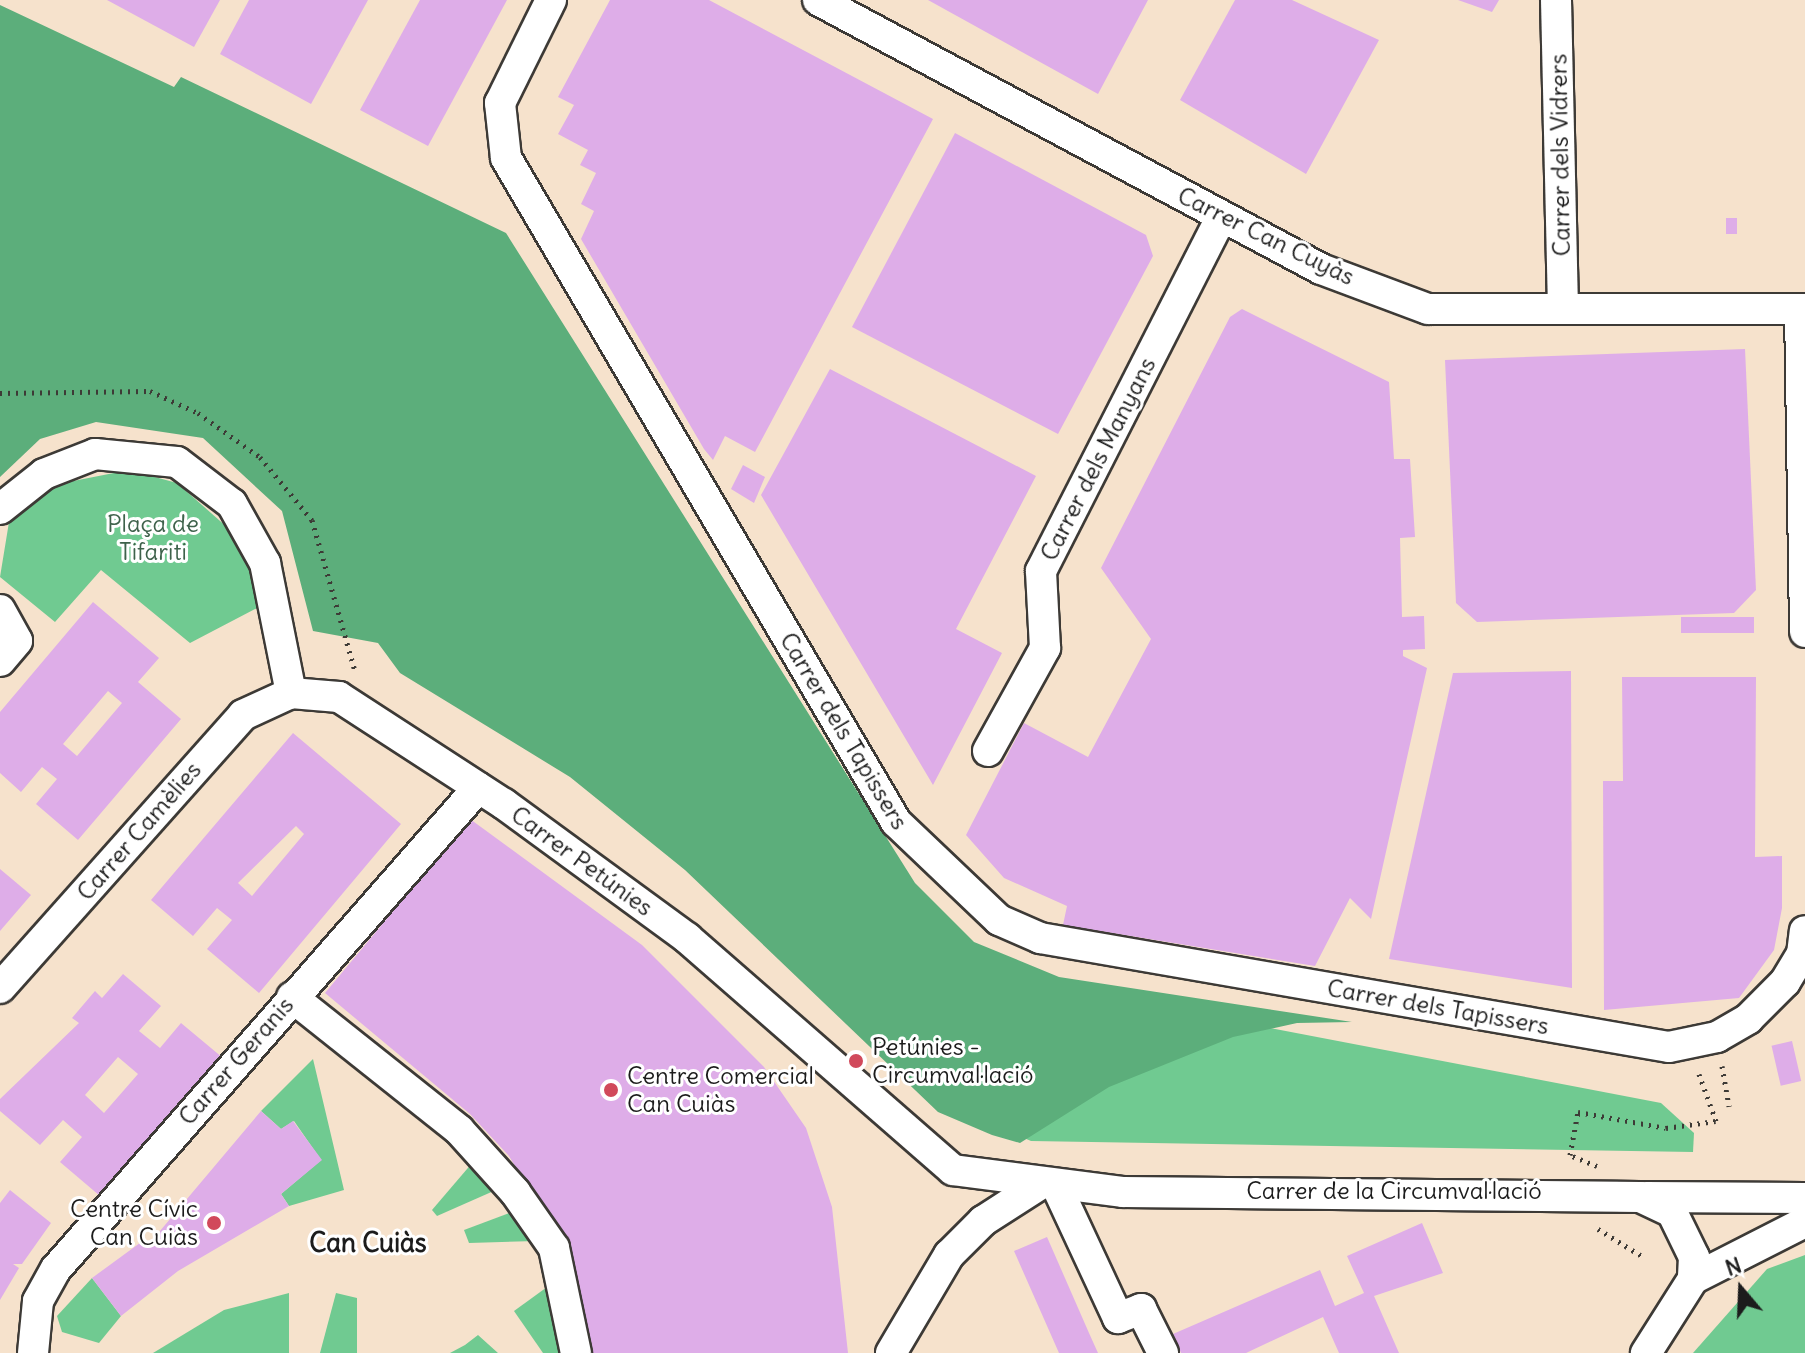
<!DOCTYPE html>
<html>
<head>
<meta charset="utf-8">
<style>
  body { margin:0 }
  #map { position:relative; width:1805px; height:1353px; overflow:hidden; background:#f6e2cc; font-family:Delius,sans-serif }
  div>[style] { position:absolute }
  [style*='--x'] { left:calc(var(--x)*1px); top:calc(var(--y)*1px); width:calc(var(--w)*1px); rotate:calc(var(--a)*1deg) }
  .green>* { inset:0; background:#70ca91 }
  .forest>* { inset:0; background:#5cae7b }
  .building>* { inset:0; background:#deade8; transform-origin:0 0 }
  .path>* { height:5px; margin-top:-2.5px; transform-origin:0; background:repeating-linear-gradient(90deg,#3d3a36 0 2px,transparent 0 8px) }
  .roads { filter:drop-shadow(2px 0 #3d3a36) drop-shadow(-2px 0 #3d3a36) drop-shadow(0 2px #3d3a36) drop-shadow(0 -2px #3d3a36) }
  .street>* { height:30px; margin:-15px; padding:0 15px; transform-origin:15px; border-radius:15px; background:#fff }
  .dots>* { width:22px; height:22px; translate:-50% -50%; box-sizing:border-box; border:4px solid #fff; border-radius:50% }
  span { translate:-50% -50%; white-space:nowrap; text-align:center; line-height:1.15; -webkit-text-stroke:6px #fff; paint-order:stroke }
  .street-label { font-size:24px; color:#1c1c1c }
  .park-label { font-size:24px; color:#3e624b }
  .poi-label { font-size:24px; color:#1c1c1c }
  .left { translate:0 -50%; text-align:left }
  .right { translate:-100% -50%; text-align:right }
  .neighbourhood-label { font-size:26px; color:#1c1c1c; font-weight:700 }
  .north { position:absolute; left:1701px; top:1249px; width:80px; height:80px; -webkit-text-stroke:6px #fff; paint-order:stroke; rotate:341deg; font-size:22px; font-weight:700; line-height:32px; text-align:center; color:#1c1c1c }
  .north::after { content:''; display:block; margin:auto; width:28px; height:36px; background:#1c1c1c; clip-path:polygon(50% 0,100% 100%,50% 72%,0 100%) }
</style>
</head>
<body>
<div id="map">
  <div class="green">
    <i style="clip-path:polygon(129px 470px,177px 483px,228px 528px,252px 568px,261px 606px,190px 643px,101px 570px,55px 622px,0 577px,9px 522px,53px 485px)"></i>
    <i style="clip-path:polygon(953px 967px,1661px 1103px,1694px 1133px,1693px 1152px,1031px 1141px,953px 1107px)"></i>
    <i style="clip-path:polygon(313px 1059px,344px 1190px,289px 1206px,281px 1194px,321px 1160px,294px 1121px,281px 1129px,261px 1111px)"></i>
    <i style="clip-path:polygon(479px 1155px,505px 1186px,437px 1216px,432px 1210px)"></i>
    <i style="clip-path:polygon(523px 1208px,536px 1241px,469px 1243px,464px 1230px)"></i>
    <i style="clip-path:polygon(1805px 1255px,1805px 1353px,1693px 1353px,1767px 1269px)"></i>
    <i style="clip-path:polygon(92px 1278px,121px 1316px,99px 1343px,62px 1332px,57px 1316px)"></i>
    <i style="clip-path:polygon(554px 1282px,571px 1353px,543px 1353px,514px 1311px)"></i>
    <i style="clip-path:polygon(289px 1293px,289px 1353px,153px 1353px,224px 1310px)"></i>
    <i style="clip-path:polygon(336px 1293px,357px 1298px,357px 1353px,320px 1353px)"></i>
    <i style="clip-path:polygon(478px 1335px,498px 1353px,450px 1353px,465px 1345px)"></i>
  </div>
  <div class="forest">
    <i style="clip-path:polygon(0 5px,174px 87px,181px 77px,506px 233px,915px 883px,974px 942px,1059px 977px,1352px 1022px,1297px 1023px,1233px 1037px,1109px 1087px,1020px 1143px,992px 1135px,938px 1112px,685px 870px,570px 777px,400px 673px,378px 643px,313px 631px,282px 511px,203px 438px,96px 422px,40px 439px,0 477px)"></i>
  </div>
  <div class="building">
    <i style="clip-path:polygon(107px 0,220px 0,194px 47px)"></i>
    <i style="clip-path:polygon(249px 0,368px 0,311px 104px,220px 54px)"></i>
    <i style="clip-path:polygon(420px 0,507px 0,428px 146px,360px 110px)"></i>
    <i style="clip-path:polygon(610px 0,709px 0,933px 119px,755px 452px,725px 436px,713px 460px,704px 449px,581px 239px,594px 211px,581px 204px,596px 173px,580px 165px,588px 150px,558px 134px,574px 105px,558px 97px)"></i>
    <i style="clip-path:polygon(928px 0,1148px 0,1098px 94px)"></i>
    <i style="clip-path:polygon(1235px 0,1292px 0,1379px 40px,1306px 174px,1180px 100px)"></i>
    <i style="clip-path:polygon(1458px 0,1499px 0,1492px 12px)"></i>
    <i style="clip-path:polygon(955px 133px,1146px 235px,1153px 256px,1058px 434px,852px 327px)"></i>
    <i style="left:1726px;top:218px;width:11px;height:16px"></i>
    <i style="clip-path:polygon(1242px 309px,1389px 382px,1394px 459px,1410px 459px,1415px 537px,1400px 538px,1402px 617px,1424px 616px,1425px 649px,1403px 650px,1403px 656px,1427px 668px,1371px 919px,1350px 898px,1315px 966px,1063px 925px,1067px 906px,1004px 878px,966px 835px,1024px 723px,1088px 757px,1151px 639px,1101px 568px,1230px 317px)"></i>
    <i style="clip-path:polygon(1745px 349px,1756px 590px,1734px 613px,1477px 622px,1456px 603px,1445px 360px)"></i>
    <i style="clip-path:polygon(830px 369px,1036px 476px,956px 629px,1002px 653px,933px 785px,761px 495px)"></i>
    <i style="clip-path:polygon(743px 465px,765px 477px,754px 503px,731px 489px)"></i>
    <i style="clip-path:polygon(evenodd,93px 602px,159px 658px,138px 682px,181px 719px,78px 840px,36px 804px,57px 779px,42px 767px,21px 792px,0 773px,0 712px,93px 602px,108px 691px,122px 703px,77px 756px,63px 744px,108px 691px)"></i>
    <i style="left:1754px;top:617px;width:16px;height:73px;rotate:90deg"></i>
    <i style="clip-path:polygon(1571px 671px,1572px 988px,1389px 959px,1453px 673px)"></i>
    <i style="clip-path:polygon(1622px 677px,1756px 677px,1755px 857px,1782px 856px,1782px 908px,1774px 950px,1739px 998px,1604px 1010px,1603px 781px,1623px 781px)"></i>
    <i style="clip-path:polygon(evenodd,293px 733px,401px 824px,259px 993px,207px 949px,232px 920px,217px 908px,193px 936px,151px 900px,293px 733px,296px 826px,304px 834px,252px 896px,238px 883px,296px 826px)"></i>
    <i style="clip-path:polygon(470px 819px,642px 945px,764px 1067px,806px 1128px,832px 1207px,848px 1353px,593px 1353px,568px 1255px,509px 1156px,470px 1114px,325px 993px)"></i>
    <i style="clip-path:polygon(0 869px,31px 895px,0 931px)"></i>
    <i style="clip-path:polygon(evenodd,123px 974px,161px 1006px,139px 1031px,160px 1048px,181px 1023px,223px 1058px,100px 1196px,60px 1162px,82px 1137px,63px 1120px,40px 1145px,0 1111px,0 1099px,79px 1023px,72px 1018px,95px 991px,102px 998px,123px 974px,118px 1057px,138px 1074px,104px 1113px,85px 1095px,118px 1057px)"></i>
    <i style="left:1792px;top:1041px;width:41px;height:21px;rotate:77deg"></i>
    <i style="clip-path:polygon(261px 1111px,281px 1129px,293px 1121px,322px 1160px,281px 1194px,289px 1206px,178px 1271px,121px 1316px,92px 1278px,144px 1240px,149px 1244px)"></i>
    <i style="clip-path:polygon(10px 1190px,51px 1223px,22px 1264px,13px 1264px,19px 1268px,0 1300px,0 1203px)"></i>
    <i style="clip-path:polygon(1422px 1223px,1443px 1273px,1374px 1296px,1399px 1353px,1339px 1353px,1323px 1317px,1246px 1353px,1181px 1353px,1173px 1334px,1320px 1270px,1335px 1306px,1364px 1293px,1347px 1256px)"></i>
    <i style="clip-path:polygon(1047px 1237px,1089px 1333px,1098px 1353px,1059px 1353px,1014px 1251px)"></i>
  </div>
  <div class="path">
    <i style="--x:0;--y:393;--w:150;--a:-0.8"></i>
    <i style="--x:150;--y:391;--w:53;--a:24.6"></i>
    <i style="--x:198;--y:413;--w:76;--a:35.4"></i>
    <i style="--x:260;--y:457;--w:82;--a:50.5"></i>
    <i style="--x:312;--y:520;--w:157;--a:74.1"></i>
    <i style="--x:1722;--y:1066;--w:41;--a:80.1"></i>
    <i style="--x:1597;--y:1166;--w:29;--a:-158"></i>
    <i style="--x:1570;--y:1155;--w:44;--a:-79.5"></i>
    <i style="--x:1578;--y:1112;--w:89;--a:10.3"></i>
    <i style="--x:1666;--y:1128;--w:50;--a:-8"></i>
    <i style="--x:1716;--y:1121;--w:50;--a:-109.9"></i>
    <i style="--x:1598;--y:1229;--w:55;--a:31.7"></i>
  </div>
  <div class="roads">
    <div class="street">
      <i style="--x:551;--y:0;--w:115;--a:116.3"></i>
      <i style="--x:500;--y:103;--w:55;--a:83.8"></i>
      <i style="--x:506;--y:158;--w:770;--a:59.57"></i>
      <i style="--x:896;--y:822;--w:142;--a:43.6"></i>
      <i style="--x:999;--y:920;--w:45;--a:23.7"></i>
      <i style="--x:1040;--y:938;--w:638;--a:9.83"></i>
      <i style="--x:1669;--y:1047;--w:49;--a:-11.8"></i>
      <i style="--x:1717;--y:1037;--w:36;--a:-30"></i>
      <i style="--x:1748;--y:1019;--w:52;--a:-45"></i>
      <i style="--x:1785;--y:982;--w:33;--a:-59"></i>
      <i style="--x:1802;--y:954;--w:23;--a:-83"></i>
      <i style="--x:818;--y:0;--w:570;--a:28.14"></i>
      <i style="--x:1321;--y:269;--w:114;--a:20.5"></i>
      <i style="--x:1428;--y:309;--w:377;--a:0"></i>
      <i style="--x:1556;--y:0;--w:309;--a:88.7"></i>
      <i style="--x:1800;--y:309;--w:323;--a:89.1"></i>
      <i style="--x:0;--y:509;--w:56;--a:-38.5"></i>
      <i style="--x:44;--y:474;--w:55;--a:-21.4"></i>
      <i style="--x:95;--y:454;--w:82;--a:5.6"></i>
      <i style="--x:177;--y:462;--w:69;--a:37.4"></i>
      <i style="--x:232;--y:504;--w:68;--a:60.8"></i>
      <i style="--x:265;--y:563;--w:133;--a:78.7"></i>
      <i style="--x:0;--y:610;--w:35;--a:61"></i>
      <i style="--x:17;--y:641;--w:26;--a:130"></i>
      <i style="--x:988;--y:751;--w:118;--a:-61"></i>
      <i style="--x:1045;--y:648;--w:77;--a:-93"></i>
      <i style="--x:1041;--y:571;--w:398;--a:-63"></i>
      <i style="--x:0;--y:988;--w:365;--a:-48.3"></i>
      <i style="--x:243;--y:715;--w:53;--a:-24.6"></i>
      <i style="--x:291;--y:693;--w:48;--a:4.8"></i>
      <i style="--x:339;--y:697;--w:197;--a:33"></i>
      <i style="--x:504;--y:804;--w:227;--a:36.2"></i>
      <i style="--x:687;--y:938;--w:353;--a:41.1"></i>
      <i style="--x:953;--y:1170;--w:171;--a:7.4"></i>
      <i style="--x:1123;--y:1192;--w:517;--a:0.55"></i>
      <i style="--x:1640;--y:1197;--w:35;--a:25"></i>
      <i style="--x:1672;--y:1212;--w:50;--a:63.9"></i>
      <i style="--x:1694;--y:1257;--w:22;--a:93"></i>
      <i style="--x:1693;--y:1279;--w:88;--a:122.4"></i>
      <i style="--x:292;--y:997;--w:213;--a:38.5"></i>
      <i style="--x:459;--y:1130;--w:84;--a:47.9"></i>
      <i style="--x:515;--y:1192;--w:68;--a:55.1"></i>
      <i style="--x:554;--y:1248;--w:107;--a:78.2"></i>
      <i style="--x:1056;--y:1185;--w:147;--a:65"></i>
      <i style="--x:1118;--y:1318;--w:25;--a:-21"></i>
      <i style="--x:1141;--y:1309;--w:49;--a:63.4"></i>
      <i style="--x:1646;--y:1197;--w:159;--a:0.4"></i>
      <i style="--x:1693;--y:1279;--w:126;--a:-27"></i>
      <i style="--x:33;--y:1353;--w:52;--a:-84.5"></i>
      <i style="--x:38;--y:1301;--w:37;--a:-61"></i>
      <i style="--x:56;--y:1269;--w:640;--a:-48.74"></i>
      <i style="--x:891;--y:1353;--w:114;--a:-59.4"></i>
      <i style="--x:949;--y:1255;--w:48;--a:-45"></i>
      <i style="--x:983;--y:1221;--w:70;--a:-32.8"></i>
    </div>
  </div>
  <div class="dots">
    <i style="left:856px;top:1061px;background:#d1495b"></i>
    <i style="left:611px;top:1090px;background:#d1495b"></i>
    <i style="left:214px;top:1223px;background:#d1495b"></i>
  </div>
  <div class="street-label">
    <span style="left:1560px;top:155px;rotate:-91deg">Carrer dels Vidrers</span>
    <span style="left:1266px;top:236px;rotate:26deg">Carrer Can Cuyàs</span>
    <span style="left:1098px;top:459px;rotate:-63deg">Carrer dels Manyans</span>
    <span style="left:844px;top:731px;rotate:59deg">Carrer dels Tapissers</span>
    <span style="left:139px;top:831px;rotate:-49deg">Carrer Camèlies</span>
    <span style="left:582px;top:861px;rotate:36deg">Carrer Petúnies</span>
    <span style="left:1438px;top:1007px;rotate:10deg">Carrer dels Tapissers</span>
    <span style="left:236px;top:1061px;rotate:-49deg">Carrer Geranis</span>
    <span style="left:1394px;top:1191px">Carrer de la Circumval·lació</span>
  </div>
  <div class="park-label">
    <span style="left:153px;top:538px">Plaça de<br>Tifariti</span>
  </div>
  <div class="poi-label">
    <span class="left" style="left:872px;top:1061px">Petúnies -<br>Circumval·lació</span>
    <span class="left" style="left:627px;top:1090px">Centre Comercial<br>Can Cuiàs</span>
    <span class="right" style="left:198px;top:1223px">Centre Cívic<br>Can Cuiàs</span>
  </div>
  <div class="neighbourhood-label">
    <span style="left:368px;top:1243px">Can Cuiàs</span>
  </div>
  <div class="north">N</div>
</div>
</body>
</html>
